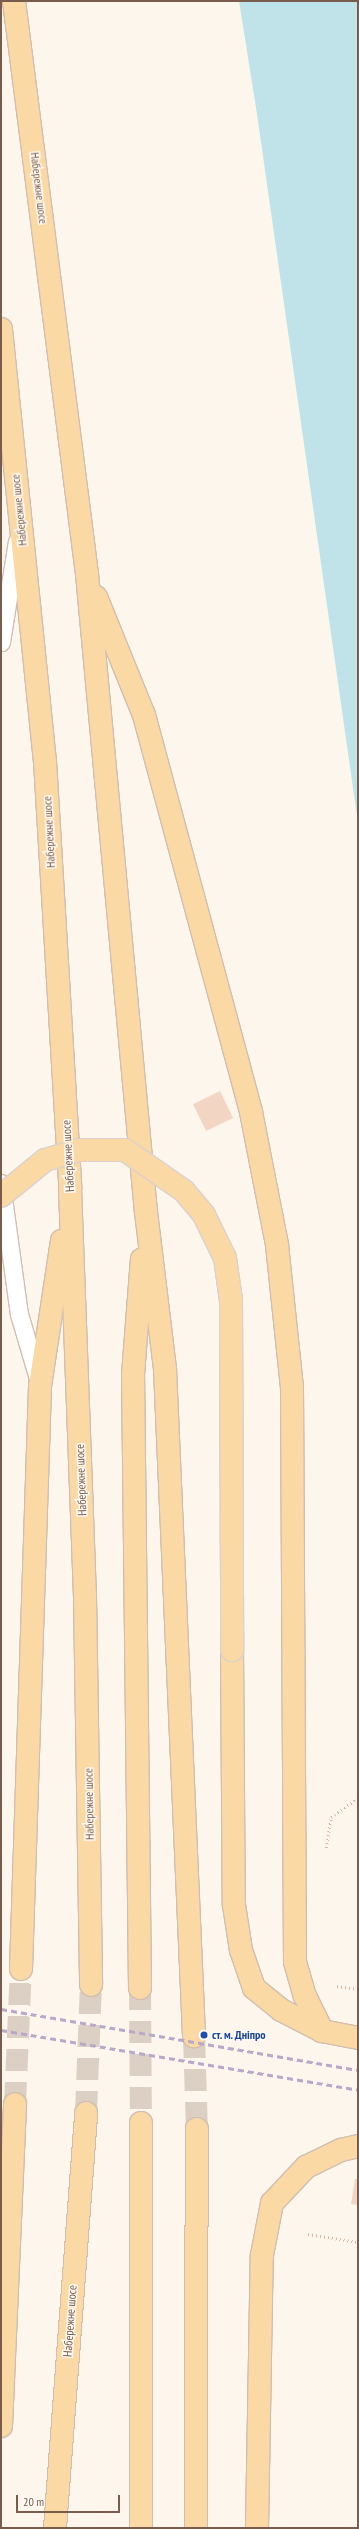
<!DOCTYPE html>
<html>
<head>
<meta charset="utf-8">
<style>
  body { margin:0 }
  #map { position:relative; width:359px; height:2529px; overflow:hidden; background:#fdf6ec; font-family:"PT Sans Narrow",sans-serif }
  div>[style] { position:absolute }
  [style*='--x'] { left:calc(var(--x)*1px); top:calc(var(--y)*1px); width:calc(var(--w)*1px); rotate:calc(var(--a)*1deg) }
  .water>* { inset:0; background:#bfe3e8 }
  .building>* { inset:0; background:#f3d5c3; transform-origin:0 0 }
  .primary-tunnel>* { height:22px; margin-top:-11px; transform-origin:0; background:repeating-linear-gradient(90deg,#dcd0c4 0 22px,transparent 0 33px) }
  .path>* { height:2.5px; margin-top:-1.25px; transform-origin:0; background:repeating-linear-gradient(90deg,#d9b8a5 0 1px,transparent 0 4px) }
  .roads { filter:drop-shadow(1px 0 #d1beb0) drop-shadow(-1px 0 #d1beb0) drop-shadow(0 1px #d1beb0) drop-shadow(0 -1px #d1beb0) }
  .service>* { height:17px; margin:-8.5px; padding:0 8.5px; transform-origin:8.5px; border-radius:8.5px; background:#fff }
  .primary>* { height:22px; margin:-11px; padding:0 11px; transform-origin:11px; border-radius:11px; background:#fbd9a5 }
  .rail>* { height:3px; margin-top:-1.5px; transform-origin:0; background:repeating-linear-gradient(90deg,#b9a8c9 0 6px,transparent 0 10px) }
  .bridges { filter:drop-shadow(1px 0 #dad1cd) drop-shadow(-1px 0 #dad1cd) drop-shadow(0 1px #dad1cd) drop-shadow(0 -1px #dad1cd) }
  .primary-bridge>* { height:22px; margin:-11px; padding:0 11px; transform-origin:11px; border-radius:11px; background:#fbd9a5 }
  .dots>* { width:11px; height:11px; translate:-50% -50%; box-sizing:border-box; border:2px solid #fffaf3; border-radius:50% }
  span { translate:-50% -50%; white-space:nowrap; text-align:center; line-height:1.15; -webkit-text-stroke:3px #fffaf3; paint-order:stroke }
  .street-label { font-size:12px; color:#7a5c4d }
  .transit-label { font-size:12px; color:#164399; font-weight:700 }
  .left { translate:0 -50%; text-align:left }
  .frame { position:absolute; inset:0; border:2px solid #7a5c4d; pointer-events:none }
  .scale { position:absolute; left:16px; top:2495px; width:104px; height:18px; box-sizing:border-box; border:2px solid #7a5c4d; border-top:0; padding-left:5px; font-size:12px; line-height:14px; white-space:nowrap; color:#7a5c4d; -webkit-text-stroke:3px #fffaf3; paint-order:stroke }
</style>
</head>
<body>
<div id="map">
  <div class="water">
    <i style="clip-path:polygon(239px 1px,358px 1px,358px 823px,257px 114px)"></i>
  </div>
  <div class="building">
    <i style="left:220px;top:1091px;width:30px;height:30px;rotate:64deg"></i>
    <i style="clip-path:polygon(355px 2179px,358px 2179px,358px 2205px,351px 2204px)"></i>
  </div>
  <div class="primary-tunnel">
    <i style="--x:140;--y:1988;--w:135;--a:89.6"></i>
    <i style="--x:194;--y:2036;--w:93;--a:88.2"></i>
    <i style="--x:15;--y:2104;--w:135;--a:-87.5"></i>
    <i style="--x:86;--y:2113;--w:128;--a:-87.8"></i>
  </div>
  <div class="path">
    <i style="--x:326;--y:1848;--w:31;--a:-81"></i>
    <i style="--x:331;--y:1817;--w:33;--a:-35"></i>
    <i style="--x:337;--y:1986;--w:21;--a:8"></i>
    <i style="--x:308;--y:2234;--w:51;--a:9.1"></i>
  </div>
  <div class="roads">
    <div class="service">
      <i style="--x:1;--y:642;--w:102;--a:-81"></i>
      <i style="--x:1;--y:1183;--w:132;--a:82.2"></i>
      <i style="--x:19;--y:1314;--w:71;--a:73.6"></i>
    </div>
    <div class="primary">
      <i style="--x:14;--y:1;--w:578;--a:82.74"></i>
      <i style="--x:87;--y:574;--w:641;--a:84.72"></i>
      <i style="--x:146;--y:1212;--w:158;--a:83.1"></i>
      <i style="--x:165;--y:1369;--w:668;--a:87.51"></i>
      <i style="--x:1;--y:329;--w:434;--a:84.2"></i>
      <i style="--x:45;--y:761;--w:428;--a:86.6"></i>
      <i style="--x:70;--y:1188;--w:408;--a:87.9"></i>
      <i style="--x:85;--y:1596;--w:389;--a:89.1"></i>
      <i style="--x:96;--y:597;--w:127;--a:67.9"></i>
      <i style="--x:144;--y:715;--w:411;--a:74.9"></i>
      <i style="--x:251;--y:1112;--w:136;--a:78.9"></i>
      <i style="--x:277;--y:1245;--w:143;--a:84"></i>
      <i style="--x:292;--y:1387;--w:575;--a:89.7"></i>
      <i style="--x:295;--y:1962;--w:35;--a:74"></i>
      <i style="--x:305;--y:1996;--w:39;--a:64"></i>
      <i style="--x:232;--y:1650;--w:255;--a:89.6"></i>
      <i style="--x:234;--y:1905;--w:46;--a:81.2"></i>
      <i style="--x:241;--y:1950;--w:40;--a:71.1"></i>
      <i style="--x:254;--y:1988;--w:35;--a:39"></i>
      <i style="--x:281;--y:2010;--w:46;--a:27.1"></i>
      <i style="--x:322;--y:2031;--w:37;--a:11"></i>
      <i style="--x:21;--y:1969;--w:583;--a:-88.13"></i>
      <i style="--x:40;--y:1386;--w:147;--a:-81.4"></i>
      <i style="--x:140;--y:1988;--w:613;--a:-90.65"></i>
      <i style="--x:133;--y:1375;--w:116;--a:-85.6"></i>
      <i style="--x:141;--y:2123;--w:405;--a:90"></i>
      <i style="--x:1;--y:2426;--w:322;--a:-87.5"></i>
      <i style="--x:55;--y:2528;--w:416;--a:-85.7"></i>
      <i style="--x:196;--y:2528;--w:399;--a:-89.9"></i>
      <i style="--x:257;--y:2528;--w:273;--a:-89"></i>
      <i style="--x:262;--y:2255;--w:53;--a:-79.1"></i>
      <i style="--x:272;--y:2203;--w:50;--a:-46.6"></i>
      <i style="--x:306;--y:2167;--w:39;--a:-26"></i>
      <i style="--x:341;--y:2150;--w:17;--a:-13"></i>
    </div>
  </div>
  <div class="rail">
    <i style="--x:1;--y:2009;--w:362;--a:9.7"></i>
    <i style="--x:1;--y:2030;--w:362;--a:9.5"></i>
  </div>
  <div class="bridges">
    <div class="primary-bridge">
      <i style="--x:1;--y:1196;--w:57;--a:-39.3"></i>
      <i style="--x:45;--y:1160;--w:35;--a:-16"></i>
      <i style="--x:79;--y:1150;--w:46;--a:0"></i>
      <i style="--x:125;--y:1150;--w:72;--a:34.8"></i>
      <i style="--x:184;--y:1191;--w:31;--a:50"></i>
      <i style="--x:204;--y:1215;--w:48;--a:64"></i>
      <i style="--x:225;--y:1258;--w:42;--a:81.9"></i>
      <i style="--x:231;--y:1300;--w:350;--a:89.8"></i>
    </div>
  </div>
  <div class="dots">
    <i style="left:204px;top:2035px;background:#1a4fb4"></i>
  </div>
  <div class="street-label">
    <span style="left:39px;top:188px;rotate:83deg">Набережне шосе</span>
    <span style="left:19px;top:510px;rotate:-96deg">Набережне шосе</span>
    <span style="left:49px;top:832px;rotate:-93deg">Набережне шосе</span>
    <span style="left:68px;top:1156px;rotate:-93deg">Набережне шосе</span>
    <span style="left:81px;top:1480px;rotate:-92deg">Набережне шосе</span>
    <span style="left:89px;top:1804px;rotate:-91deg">Набережне шосе</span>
    <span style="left:70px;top:2321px;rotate:-86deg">Набережне шосе</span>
  </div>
  <div class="transit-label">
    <span class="left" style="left:212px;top:2035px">ст. м. Дніпро</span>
  </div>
  <div class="frame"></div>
  <div class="scale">20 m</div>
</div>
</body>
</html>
